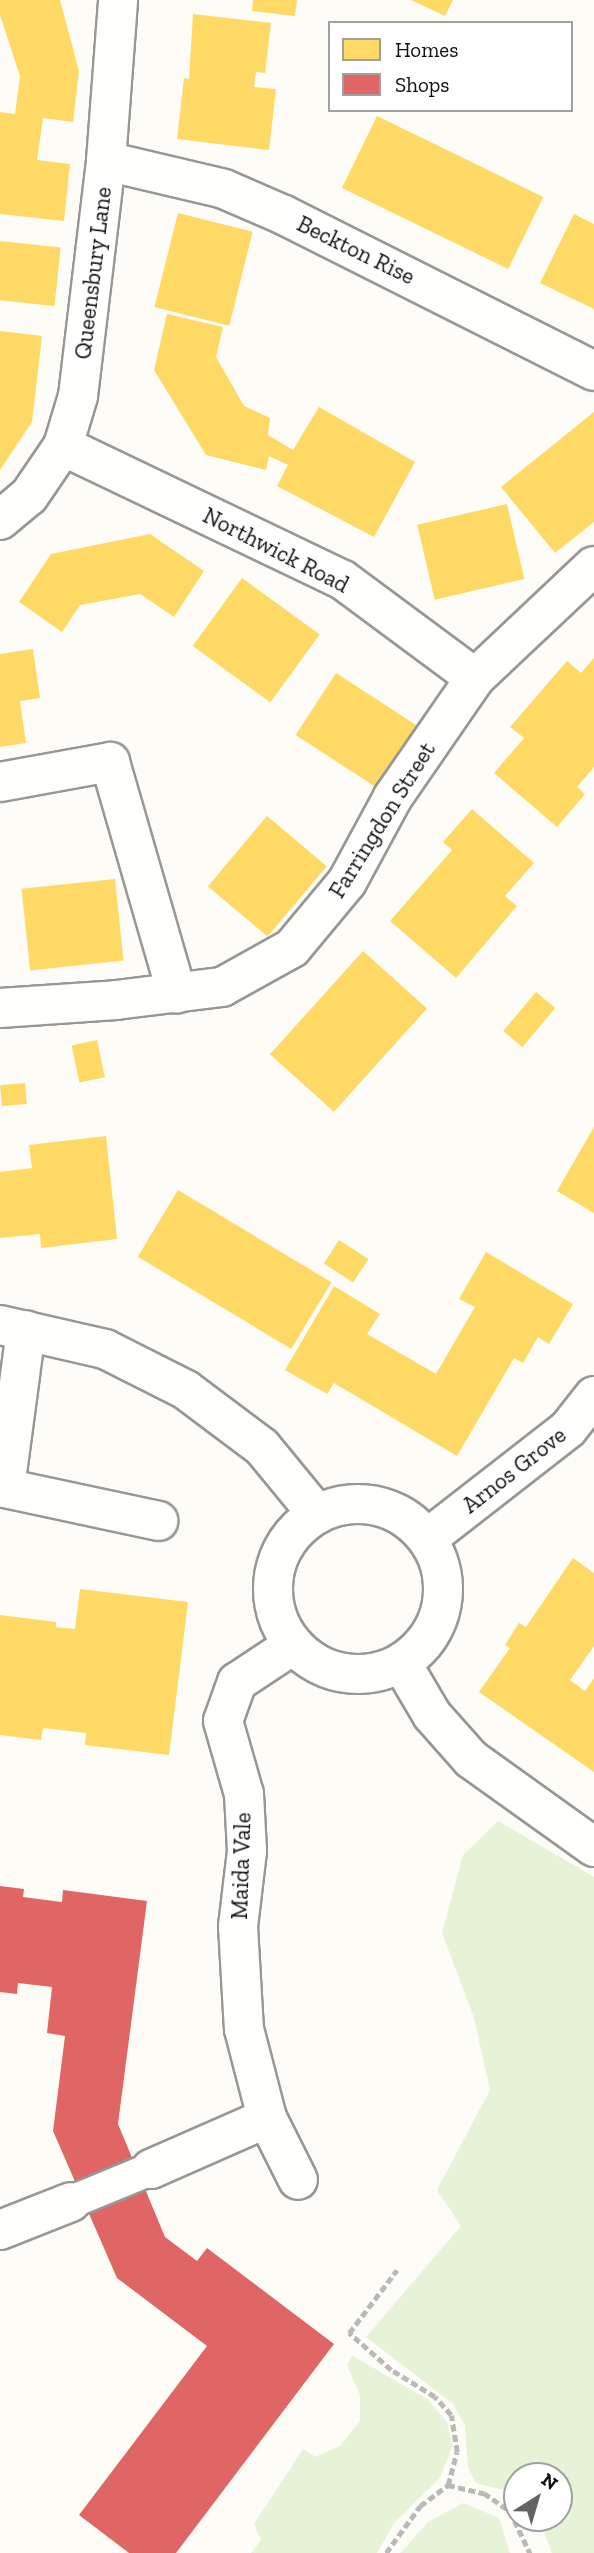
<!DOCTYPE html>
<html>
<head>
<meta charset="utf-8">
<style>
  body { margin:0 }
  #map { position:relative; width:594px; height:2553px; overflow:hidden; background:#fdfcf7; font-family:"Zilla Slab",serif }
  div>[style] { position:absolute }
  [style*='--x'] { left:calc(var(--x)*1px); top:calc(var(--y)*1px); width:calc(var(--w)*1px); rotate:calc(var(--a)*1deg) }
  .green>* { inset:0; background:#e7f3d7 }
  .homes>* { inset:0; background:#ffd966; transform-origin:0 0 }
  .shops>* { inset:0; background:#e06666 }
  .path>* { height:4.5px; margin-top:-2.25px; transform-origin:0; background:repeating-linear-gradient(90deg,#b9b9b8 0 7px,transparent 0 10.5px) }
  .roads { filter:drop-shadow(2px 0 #979795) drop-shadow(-2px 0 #979795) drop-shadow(0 2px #979795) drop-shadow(0 -2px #979795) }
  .lane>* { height:32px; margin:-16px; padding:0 16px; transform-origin:16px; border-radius:16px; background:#fffffe }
  .street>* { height:38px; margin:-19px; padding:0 19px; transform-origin:19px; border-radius:19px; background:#fffffe }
  .street>.ring { margin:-19px; padding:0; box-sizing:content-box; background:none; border:38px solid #fffffe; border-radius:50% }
  span { translate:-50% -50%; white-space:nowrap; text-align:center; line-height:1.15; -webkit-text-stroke:7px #fff; paint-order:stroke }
  .street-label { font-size:23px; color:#111 }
  .legend { position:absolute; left:328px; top:21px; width:245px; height:91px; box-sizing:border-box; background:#fff; border:2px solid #a0a0a0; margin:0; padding:9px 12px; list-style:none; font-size:21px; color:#111 }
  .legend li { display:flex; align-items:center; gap:14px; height:35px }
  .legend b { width:35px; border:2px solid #a0a0a0 }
  .north { position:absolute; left:503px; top:2462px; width:70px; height:70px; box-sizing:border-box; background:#fff; border:2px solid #a0a0a0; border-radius:50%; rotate:37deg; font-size:19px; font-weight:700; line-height:28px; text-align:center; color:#111 }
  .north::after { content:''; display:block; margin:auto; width:24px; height:32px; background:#646362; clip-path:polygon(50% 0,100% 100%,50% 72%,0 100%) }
</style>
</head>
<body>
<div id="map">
  <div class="green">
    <i style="clip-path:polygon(498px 1821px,594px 1877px,594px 2553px,552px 2553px,542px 2527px,533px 2518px,559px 2518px,559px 2476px,517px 2476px,517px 2502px,507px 2491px,476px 2483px,468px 2468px,465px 2425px,453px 2404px,366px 2337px,461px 2226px,437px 2190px,490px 2090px,474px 2018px,442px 1933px,463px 1855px)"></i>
    <i style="clip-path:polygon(353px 2356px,427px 2399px,447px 2422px,453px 2446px,439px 2479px,394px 2523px,377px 2553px,251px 2553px,261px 2540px,254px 2524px,303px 2449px,315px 2457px,340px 2446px,360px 2421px,360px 2395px,347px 2365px)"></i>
    <i style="clip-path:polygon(463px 2503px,499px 2518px,510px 2553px,400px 2553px,428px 2522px)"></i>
  </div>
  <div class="homes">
    <i style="clip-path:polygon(0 0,60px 0,79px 71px,73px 122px,43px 118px,37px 160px,70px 164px,64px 221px,0 214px,0 112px,15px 114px,20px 76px,0 15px)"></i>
    <i style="clip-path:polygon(253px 0,297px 0,295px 16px,252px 11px)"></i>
    <i style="clip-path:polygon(411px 0,453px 0,445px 16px)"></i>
    <i style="clip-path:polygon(193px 14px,271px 23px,265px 73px,256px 72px,254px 87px,276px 89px,269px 150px,177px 139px,184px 78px,189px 79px)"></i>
    <i style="left:377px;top:116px;width:185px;height:80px;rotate:26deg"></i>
    <i style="left:178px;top:213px;width:77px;height:97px;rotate:14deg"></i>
    <i style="clip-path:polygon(574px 214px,594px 224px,594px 309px,540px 283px)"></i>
    <i style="left:0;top:241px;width:61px;height:59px;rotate:6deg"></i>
    <i style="clip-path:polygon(167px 314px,223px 327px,216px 357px,244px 406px,270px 418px,268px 435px,293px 450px,319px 407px,415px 462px,374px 537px,277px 486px,288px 465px,269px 456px,266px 470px,206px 455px,154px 370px)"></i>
    <i style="clip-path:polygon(0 331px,42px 336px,32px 422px,0 470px)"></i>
    <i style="clip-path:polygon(594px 412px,594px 522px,555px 553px,501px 487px)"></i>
    <i style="left:507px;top:504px;width:77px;height:92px;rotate:77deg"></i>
    <i style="clip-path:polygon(150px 534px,204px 571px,174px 617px,140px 594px,80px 605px,62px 632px,19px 602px,51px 554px)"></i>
    <i style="left:242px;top:578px;width:96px;height:84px;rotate:36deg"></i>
    <i style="clip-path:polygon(33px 649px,40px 698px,20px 701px,26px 743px,0 747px,0 654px)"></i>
    <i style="clip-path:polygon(594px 658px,594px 767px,577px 787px,585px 794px,557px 827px,494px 773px,524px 738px,510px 727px,567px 661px,581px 673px)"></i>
    <i style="left:336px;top:673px;width:100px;height:74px;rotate:33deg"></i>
    <i style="clip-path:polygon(472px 809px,534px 863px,505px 896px,517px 906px,456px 978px,390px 921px,452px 850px,443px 842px)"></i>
    <i style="left:267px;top:816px;width:78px;height:92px;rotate:40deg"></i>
    <i style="left:115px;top:879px;width:82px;height:94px;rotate:84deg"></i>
    <i style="left:363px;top:951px;width:86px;height:139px;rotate:42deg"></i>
    <i style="left:536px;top:992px;width:25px;height:51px;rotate:40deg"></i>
    <i style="left:97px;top:1040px;width:38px;height:26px;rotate:78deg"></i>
    <i style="left:25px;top:1083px;width:21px;height:25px;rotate:85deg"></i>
    <i style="clip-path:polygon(594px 1127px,594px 1213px,557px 1191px)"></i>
    <i style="clip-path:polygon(106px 1136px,117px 1239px,41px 1248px,40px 1234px,0 1238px,0 1172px,32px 1168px,29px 1145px)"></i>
    <i style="left:178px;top:1190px;width:179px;height:78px;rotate:31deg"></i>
    <i style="left:339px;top:1240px;width:35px;height:28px;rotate:33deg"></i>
    <i style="clip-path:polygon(486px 1252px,573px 1304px,549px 1344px,538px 1337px,523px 1363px,514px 1358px,457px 1456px,334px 1383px,327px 1394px,285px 1370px,334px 1286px,380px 1314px,367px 1334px,436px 1374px,475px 1307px,459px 1299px)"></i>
    <i style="clip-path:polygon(573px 1558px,594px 1573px,594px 1646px,570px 1680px,585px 1691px,594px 1678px,594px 1772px,479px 1692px,510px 1648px,505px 1645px,519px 1623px,526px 1627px)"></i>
    <i style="clip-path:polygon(80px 1589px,188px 1602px,169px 1755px,85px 1745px,86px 1733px,43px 1728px,41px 1740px,0 1735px,0 1615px,56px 1622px,56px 1627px,75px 1629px)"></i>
  </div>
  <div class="shops">
    <i style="clip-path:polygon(0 1886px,24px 1889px,23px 1897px,62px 1902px,63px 1890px,147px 1901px,118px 2124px,165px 2237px,197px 2261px,207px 2248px,334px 2344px,176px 2553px,129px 2553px,79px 2515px,207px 2346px,117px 2278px,53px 2131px,65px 2036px,47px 2033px,52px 1987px,18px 1983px,17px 1994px,0 1992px)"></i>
  </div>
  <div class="path">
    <i style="--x:448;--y:2485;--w:37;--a:13"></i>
    <i style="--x:484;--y:2493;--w:32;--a:35"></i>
    <i style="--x:510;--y:2511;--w:47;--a:64.5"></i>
    <i style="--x:386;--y:2553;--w:58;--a:-54.1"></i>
    <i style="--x:420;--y:2506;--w:35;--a:-37"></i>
    <i style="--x:448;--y:2485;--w:34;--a:-75"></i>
    <i style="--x:457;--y:2452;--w:37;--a:-99"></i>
    <i style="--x:451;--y:2415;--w:24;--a:-132"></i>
    <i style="--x:435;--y:2397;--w:52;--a:-148.5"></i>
    <i style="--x:391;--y:2370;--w:56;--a:-138.6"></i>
    <i style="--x:349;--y:2333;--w:79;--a:-52.7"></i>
  </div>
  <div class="roads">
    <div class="lane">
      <i style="--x:71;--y:2202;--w:87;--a:-22.4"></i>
    </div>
    <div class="street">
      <i style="--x:106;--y:161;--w:121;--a:13.3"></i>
      <i style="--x:224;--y:189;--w:65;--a:23.4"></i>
      <i style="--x:284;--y:215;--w:347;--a:26.7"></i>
      <i style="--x:63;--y:446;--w:310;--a:25.6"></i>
      <i style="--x:343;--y:580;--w:164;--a:36.6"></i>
      <i style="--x:0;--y:520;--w:38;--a:-40"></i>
      <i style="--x:29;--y:496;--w:60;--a:-55.8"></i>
      <i style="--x:63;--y:446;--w:52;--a:-73.3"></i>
      <i style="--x:78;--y:396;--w:237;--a:-83.2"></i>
      <i style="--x:106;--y:161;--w:161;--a:-85.7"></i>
      <i style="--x:0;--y:782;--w:112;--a:-10.3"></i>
      <i style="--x:110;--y:762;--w:241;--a:73.9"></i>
      <i style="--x:0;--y:1008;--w:116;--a:-3.9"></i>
      <i style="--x:116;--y:1000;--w:107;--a:-7"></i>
      <i style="--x:222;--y:987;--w:80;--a:-29.1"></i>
      <i style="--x:292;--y:948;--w:86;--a:-50.2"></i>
      <i style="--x:347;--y:882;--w:97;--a:-61.6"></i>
      <i style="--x:393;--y:797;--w:145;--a:-55.4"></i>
      <i style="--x:475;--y:678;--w:163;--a:-43.3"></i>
      <i style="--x:0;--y:1325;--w:108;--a:12.9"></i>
      <i style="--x:105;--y:1349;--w:91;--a:26.8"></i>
      <i style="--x:186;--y:1390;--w:95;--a:36.9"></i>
      <i style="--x:262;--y:1447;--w:87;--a:50.6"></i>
      <i style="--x:0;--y:1487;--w:162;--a:12.1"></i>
      <i style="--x:5;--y:1488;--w:159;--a:-82.4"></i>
      <i class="ring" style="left:273px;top:1504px;width:132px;height:132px"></i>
      <i style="--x:428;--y:1538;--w:177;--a:-37.9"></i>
      <i style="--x:568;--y:1429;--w:42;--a:-51.8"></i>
      <i style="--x:293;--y:1645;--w:67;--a:146.5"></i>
      <i style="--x:237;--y:1682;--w:41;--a:109.7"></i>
      <i style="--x:223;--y:1721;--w:76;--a:74"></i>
      <i style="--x:244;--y:1794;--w:57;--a:87"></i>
      <i style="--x:247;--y:1851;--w:76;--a:96.8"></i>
      <i style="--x:238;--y:1926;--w:103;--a:86.7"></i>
      <i style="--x:244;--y:2029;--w:92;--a:75.5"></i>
      <i style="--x:267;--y:2118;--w:69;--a:63.4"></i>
      <i style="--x:402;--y:1664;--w:59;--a:59.5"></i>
      <i style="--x:432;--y:1715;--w:59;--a:48.4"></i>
      <i style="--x:471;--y:1759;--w:151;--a:35.6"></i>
      <i style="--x:151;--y:2169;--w:127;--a:-23.7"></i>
      <i style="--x:0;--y:2230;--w:76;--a:-21.5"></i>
    </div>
  </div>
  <div class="street-label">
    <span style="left:356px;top:250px;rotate:26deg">Beckton Rise</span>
    <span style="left:93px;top:273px;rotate:-83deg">Queensbury Lane</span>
    <span style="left:276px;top:550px;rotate:27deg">Northwick Road</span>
    <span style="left:382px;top:820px;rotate:-58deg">Farringdon Street</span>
    <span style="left:514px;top:1470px;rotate:-38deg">Arnos Grove</span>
    <span style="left:241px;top:1866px;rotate:-88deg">Maida Vale</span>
  </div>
  <ul class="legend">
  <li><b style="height:19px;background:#ffd966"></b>Homes</li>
  <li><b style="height:19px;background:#e06666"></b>Shops</li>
  </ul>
  <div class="north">N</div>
</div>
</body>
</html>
